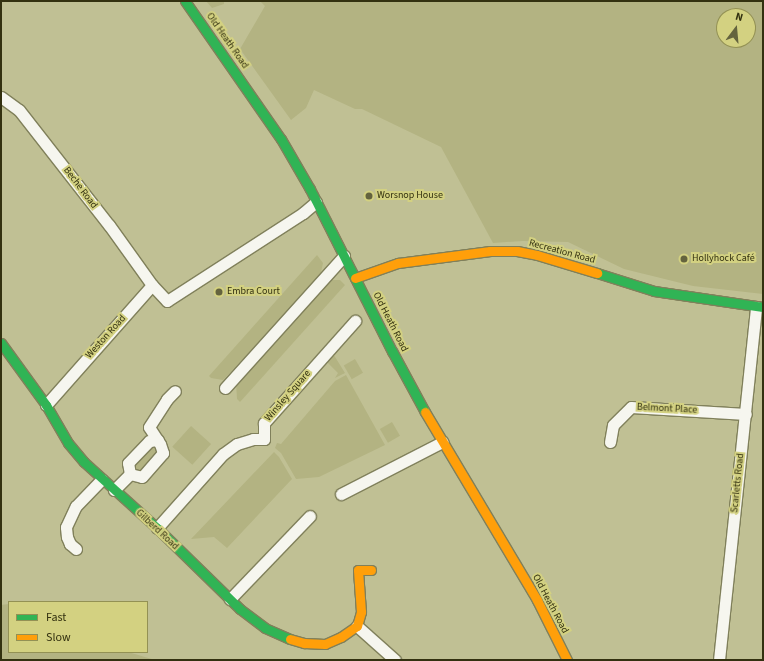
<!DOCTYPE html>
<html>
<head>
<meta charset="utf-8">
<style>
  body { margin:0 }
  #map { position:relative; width:764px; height:661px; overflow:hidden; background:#c0c094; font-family:"Source Sans 3",sans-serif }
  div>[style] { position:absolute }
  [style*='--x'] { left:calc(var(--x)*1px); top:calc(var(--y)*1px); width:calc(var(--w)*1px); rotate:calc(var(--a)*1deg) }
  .green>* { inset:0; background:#b3b382; transform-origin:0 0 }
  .roads { filter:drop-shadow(1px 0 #80805b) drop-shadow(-1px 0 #80805b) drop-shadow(0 1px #80805b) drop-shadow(0 -1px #80805b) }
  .street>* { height:11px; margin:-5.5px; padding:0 5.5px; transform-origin:5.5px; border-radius:5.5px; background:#f6f6ef }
  .fast>* { height:9px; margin:-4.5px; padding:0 4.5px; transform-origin:4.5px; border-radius:4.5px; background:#30b455 }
  .slow>* { height:9px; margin:-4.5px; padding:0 4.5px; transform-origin:4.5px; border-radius:4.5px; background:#ff9f0a }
  .dots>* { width:11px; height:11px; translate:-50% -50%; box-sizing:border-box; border:2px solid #d3d181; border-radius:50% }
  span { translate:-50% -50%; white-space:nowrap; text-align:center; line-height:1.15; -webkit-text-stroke:4px #d3d181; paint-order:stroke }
  .street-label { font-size:10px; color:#333110 }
  .poi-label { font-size:10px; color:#333110 }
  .left { translate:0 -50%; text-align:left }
  .frame { position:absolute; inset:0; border:2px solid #333110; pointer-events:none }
  .legend { position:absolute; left:8px; top:601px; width:140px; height:52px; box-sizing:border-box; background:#d3d181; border:1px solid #939154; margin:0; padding:5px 7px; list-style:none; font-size:12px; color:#333110 }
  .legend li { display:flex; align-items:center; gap:8px; height:20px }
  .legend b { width:20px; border:1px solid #939154 }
  .north { position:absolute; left:716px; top:8px; width:40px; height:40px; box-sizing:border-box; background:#d3d181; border:1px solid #939154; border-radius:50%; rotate:16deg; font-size:11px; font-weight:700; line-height:16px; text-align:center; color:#333110 }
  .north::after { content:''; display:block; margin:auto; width:14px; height:18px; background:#64633e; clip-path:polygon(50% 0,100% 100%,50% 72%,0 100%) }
</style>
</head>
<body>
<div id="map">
  <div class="green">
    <i style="clip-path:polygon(206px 1px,224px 1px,224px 4px,212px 8px)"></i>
    <i style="clip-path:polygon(evenodd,260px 1px,763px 1px,763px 294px,693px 286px,624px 269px,568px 242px,523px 241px,493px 243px,441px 147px,362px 109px,355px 109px,314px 90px,306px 108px,291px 120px,240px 49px,265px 6px,260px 1px,724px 16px,748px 16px,748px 40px,724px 40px,724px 16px)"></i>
    <i style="clip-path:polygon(317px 255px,323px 263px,320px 277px,223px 380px,211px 378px,209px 376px)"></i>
    <i style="clip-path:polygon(327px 280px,340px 280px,345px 285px,240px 402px,237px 399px,236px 383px)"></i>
    <i style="clip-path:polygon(332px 352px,345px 373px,335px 378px,338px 373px,325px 360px)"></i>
    <i style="left:355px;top:359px;width:16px;height:13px;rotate:60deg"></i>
    <i style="clip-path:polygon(346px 375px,385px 445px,319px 477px,296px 479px,281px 453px,275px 448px,277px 443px,281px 444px,335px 381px)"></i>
    <i style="left:392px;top:422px;width:16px;height:14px;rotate:60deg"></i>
    <i style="left:191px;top:426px;width:27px;height:28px;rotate:42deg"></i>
    <i style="clip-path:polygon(149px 445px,155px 447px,157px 452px,142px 472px,135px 471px,133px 464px)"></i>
    <i style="clip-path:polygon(274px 452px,279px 457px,292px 479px,227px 548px,214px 537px,191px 539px)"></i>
    <i style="clip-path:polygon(9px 604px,9px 652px,128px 652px,155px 660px,1px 660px,1px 605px)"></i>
  </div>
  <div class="roads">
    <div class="street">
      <i style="--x:1;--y:97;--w:22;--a:36"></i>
      <i style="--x:19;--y:110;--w:146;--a:52"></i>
      <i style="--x:109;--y:225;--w:74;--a:54.4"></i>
      <i style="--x:225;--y:388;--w:178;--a:-48"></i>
      <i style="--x:46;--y:405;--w:160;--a:-48.5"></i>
      <i style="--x:152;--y:285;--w:22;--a:47"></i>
      <i style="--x:167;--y:301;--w:162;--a:-32.9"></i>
      <i style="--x:303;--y:213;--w:17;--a:-40"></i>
      <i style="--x:610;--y:442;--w:17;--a:-80"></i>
      <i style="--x:613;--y:425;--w:25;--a:-45"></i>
      <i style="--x:631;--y:407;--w:115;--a:3.5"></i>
      <i style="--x:130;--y:474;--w:11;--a:-100"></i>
      <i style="--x:128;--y:463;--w:30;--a:-46"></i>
      <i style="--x:149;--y:441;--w:9;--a:-6"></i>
      <i style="--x:114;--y:490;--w:23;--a:-45"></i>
      <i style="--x:130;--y:474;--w:12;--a:14"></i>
      <i style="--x:142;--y:477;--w:32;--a:-49"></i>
      <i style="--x:163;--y:453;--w:9;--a:-108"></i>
      <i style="--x:160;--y:444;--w:20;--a:-123"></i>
      <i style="--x:149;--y:427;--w:33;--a:-57"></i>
      <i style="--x:167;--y:399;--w:11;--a:-45"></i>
      <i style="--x:341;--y:494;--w:114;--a:-27.2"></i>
      <i style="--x:157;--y:528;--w:99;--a:-48.3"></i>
      <i style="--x:223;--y:454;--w:17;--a:-36"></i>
      <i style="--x:237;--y:444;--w:17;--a:-17"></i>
      <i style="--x:253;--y:439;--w:11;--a:0"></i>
      <i style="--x:264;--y:439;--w:16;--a:-90"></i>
      <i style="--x:264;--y:423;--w:137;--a:-48.3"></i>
      <i style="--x:76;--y:549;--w:8;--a:-140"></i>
      <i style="--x:70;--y:544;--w:8;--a:-113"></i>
      <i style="--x:67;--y:537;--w:10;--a:-96"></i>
      <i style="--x:66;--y:527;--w:23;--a:-65"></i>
      <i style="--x:76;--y:506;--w:37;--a:-46"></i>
      <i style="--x:230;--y:599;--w:115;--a:-46.1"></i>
      <i style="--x:357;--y:626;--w:51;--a:41.8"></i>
      <i style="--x:719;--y:660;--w:355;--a:-84"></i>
    </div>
    <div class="fast">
      <i style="--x:185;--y:1;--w:168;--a:55.2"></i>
      <i style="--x:281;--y:139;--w:58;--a:59.9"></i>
      <i style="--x:310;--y:189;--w:182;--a:63.2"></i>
      <i style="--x:392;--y:351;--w:69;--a:61.6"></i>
      <i style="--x:597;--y:273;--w:60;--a:17.5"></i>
      <i style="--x:654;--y:291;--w:110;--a:8.4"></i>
      <i style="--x:1;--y:343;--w:77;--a:54"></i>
      <i style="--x:46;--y:405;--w:44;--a:59.9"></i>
      <i style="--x:68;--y:443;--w:25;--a:50"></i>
      <i style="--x:84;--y:462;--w:98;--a:42.1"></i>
      <i style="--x:157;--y:528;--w:116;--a:44.3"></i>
      <i style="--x:240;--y:609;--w:31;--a:37"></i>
      <i style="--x:265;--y:628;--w:27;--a:24"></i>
    </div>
    <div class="slow">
      <i style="--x:355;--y:278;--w:46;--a:-19.2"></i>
      <i style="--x:398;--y:263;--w:93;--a:-7.4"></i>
      <i style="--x:490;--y:251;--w:27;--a:0"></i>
      <i style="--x:517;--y:251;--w:20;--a:11"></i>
      <i style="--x:537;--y:255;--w:63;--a:16.7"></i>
      <i style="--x:425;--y:412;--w:219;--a:59.2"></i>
      <i style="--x:537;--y:600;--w:67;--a:63.4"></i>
      <i style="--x:290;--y:639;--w:15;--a:16"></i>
      <i style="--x:304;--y:643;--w:21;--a:3"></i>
      <i style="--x:325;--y:644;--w:17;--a:-24"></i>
      <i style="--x:341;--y:637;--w:19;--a:-35"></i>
      <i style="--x:357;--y:626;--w:15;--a:-74"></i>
      <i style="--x:361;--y:612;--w:42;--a:-94.1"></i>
      <i style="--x:358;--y:570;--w:13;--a:0"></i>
    </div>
  </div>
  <div class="dots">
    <i style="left:369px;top:196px;background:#64633e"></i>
    <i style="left:684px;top:259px;background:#64633e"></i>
    <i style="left:219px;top:292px;background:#64633e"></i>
  </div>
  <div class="street-label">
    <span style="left:227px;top:41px;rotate:55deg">Old Heath Road</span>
    <span style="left:80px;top:188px;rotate:53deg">Beche Road</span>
    <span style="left:562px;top:252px;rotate:15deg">Recreation Road</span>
    <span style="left:390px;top:322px;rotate:63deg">Old Heath Road</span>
    <span style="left:106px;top:337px;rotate:-48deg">Weston Road</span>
    <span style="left:288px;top:396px;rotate:-49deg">Winsley Square</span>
    <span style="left:667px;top:409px;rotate:3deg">Belmont Place</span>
    <span style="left:738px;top:483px;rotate:-84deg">Scarletts Road</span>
    <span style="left:157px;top:530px;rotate:43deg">Gilberd Road</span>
    <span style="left:550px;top:604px;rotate:62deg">Old Heath Road</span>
  </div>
  <div class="poi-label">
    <span class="left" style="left:377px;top:196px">Worsnop House</span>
    <span class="left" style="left:692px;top:259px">Hollyhock Café</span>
    <span class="left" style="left:227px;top:292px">Embra Court</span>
  </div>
  <div class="frame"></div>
  <ul class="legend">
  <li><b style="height:5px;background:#30b455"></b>Fast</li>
  <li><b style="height:5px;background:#ff9f0a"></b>Slow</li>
  </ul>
  <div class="north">N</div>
</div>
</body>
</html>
